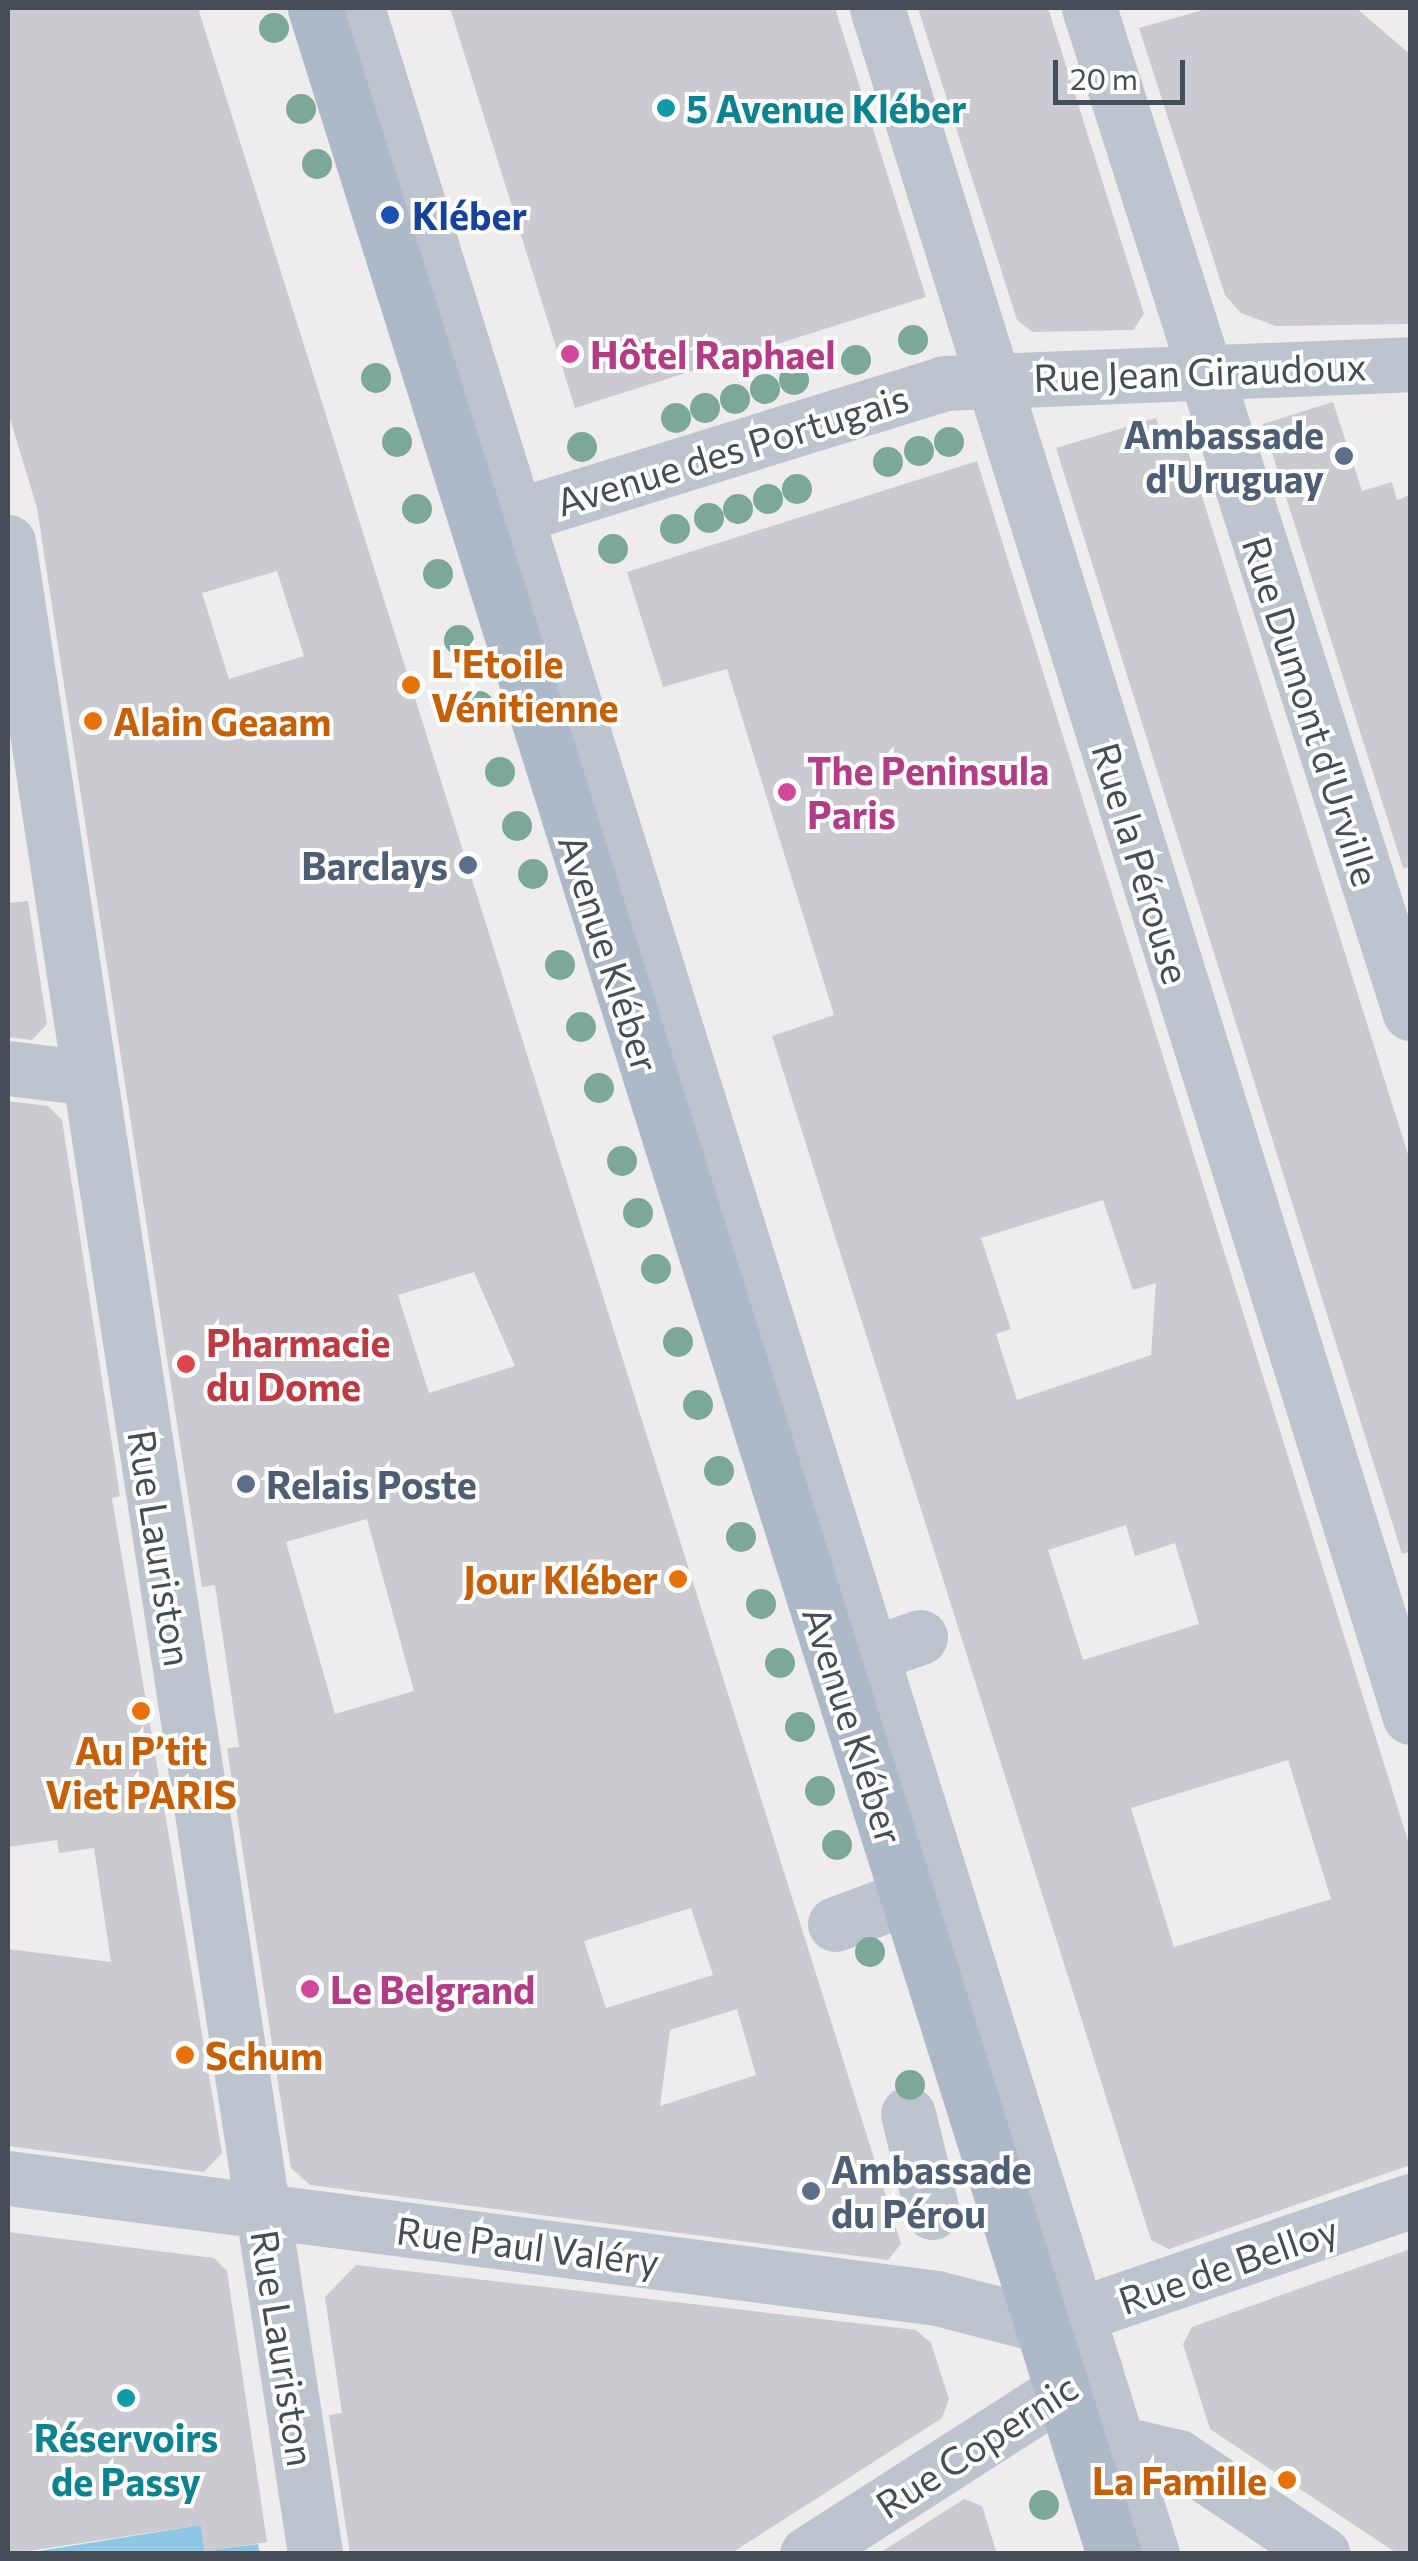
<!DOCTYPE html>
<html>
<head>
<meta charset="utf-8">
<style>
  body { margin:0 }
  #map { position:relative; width:1418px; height:2561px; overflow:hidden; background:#eeecec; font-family:Commissioner,sans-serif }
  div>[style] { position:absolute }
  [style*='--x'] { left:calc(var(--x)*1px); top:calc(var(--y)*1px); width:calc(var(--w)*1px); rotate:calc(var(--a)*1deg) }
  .water>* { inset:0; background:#8dc7e3 }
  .building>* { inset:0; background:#cacad0 }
  .minor>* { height:55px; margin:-27.5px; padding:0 27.5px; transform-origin:27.5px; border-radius:27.5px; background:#bec4cd }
  .major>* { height:55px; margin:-27.5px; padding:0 27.5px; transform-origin:27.5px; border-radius:27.5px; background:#adb8c9 }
  .trees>* { width:30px; height:30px; margin:-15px; border-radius:50%; background:#7ca897 }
  .dots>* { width:28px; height:28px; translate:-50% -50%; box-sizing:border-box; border:5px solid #fff; border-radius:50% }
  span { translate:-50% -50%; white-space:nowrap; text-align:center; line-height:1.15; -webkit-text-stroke:8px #fff; paint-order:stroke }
  .culture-label { font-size:38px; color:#0d838f; font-weight:700 }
  .left { translate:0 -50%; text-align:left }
  .transit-label { font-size:38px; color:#164399; font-weight:700 }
  .hotel-label { font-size:38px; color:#b23c85; font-weight:700 }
  .street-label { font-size:38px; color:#464d57 }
  .service-label { font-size:38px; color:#4e5e75; font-weight:700 }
  .right { translate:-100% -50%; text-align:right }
  .food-label { font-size:38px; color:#c56008; font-weight:700 }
  .health-label { font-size:38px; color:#be3a42; font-weight:700 }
  .frame { position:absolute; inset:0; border:10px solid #464d57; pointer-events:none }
  .scale { position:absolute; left:1053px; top:60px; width:132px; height:45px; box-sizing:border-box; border:5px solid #464d57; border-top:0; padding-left:12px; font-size:30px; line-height:35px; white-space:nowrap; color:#464d57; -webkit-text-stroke:8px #fff; paint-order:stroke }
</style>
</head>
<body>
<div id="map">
  <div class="water">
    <i style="clip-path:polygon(201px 2525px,205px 2551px,258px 2544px,260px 2553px,21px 2554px)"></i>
  </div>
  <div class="building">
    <i style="clip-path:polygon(evenodd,8px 8px,198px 8px,901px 2244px,888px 2260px,310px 2185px,291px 2168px,227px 1748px,239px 1747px,215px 1585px,202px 1587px,37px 508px,8px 412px,8px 8px,277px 571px,304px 656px,229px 679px,202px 593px,277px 571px,8px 8px,474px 1272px,515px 1366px,429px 1393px,398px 1295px,474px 1272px,8px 8px,367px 1519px,414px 1691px,335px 1714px,286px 1542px,367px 1519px,8px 8px,691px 1908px,713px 1975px,606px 2008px,584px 1941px,691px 1908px,8px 8px,737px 2009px,756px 2075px,660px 2106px,670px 2030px,737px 2009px)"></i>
    <i style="clip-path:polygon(450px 8px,835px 8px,926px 297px,575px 408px)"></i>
    <i style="clip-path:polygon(918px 8px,1048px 8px,1144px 314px,1133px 330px,1033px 332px,1017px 320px)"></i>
    <i style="clip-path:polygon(1210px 8px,1356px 8px,1410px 54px,1410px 324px,1276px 326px,1241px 313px,1225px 295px,1139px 28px)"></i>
    <i style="clip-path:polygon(1333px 402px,1362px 491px,1392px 482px,1397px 500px,1410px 495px,1410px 867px,1403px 868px,1263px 424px)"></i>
    <i style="clip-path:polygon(1156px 418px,1162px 435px,1181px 429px,1410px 1161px,1410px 1552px,1402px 1554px,1056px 448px)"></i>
    <i style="clip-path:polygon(evenodd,977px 461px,1410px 1847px,1410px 2165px,1169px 2249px,1151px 2240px,772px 1036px,834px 1015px,727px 669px,663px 687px,627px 572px,977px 461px,1103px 1200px,1133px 1290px,1156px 1283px,1151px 1355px,1017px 1400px,996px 1334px,1011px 1329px,981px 1238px,1103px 1200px,977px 461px,1126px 1525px,1135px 1556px,1175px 1543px,1199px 1624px,1083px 1660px,1048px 1550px,1126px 1525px,977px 461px,1288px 1760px,1331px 1899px,1174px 1947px,1131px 1808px,1288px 1760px)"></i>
    <i style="clip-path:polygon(28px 901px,47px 1024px,32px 1040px,8px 1037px,8px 903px)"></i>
    <i style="clip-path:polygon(8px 1101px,48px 1106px,62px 1120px,120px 1496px,112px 1498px,222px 2153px,204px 2172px,8px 2146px,8px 1949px,111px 1962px,94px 1848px,59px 1853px,57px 1840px,8px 1847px)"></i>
    <i style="clip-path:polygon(8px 2232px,214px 2258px,227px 2271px,267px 2542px,204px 2552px,201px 2525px,8px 2554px)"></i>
    <i style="clip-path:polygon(1410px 2249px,1410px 2554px,1398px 2554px,1210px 2429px,1183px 2344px,1192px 2327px)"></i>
    <i style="clip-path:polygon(356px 2265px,916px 2330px,931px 2343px,949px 2399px,942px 2418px,730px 2554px,350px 2554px,329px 2415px,342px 2413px,325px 2297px)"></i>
    <i style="clip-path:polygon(964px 2499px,982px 2506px,997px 2554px,878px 2554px)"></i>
  </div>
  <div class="minor">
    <i style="--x:357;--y:8;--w:2667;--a:72.66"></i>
    <i style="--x:877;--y:8;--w:1790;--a:72.68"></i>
    <i style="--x:1089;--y:8;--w:1055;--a:72.29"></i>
    <i style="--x:483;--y:526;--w:483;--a:-17.2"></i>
    <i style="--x:944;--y:383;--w:466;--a:-2.3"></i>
    <i style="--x:8;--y:542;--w:2035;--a:81.32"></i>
    <i style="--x:8;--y:1068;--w:82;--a:7"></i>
    <i style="--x:872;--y:1654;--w:51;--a:-19.5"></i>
    <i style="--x:835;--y:1924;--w:78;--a:-20.3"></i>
    <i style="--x:908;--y:2114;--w:101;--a:76.2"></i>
    <i style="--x:8;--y:2178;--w:937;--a:7.36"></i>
    <i style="--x:937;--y:2298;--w:112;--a:14.5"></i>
    <i style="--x:1045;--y:2326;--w:386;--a:-18.9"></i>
    <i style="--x:1088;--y:2451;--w:31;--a:-15"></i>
    <i style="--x:1118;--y:2443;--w:62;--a:13.1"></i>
    <i style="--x:1178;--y:2457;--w:174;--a:33.8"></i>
    <i style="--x:807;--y:2554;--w:342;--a:-32.7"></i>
  </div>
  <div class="major">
    <i style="--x:315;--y:8;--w:2668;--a:72.58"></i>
  </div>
  <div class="trees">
    <i style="left:274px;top:28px"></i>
    <i style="left:301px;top:109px"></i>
    <i style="left:317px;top:164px"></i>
    <i style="left:913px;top:340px"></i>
    <i style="left:856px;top:360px"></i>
    <i style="left:376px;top:378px"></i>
    <i style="left:794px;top:380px"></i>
    <i style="left:765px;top:389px"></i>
    <i style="left:735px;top:399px"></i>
    <i style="left:705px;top:408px"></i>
    <i style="left:676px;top:418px"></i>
    <i style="left:397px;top:442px"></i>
    <i style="left:949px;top:442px"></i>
    <i style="left:582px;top:447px"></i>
    <i style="left:919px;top:451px"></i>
    <i style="left:888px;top:462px"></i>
    <i style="left:797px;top:489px"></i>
    <i style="left:768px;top:499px"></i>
    <i style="left:417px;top:509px"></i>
    <i style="left:738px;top:509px"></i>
    <i style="left:709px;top:518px"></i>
    <i style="left:675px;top:529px"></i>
    <i style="left:613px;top:549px"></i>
    <i style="left:438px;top:574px"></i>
    <i style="left:459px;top:640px"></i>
    <i style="left:479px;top:706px"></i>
    <i style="left:500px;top:772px"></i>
    <i style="left:517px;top:826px"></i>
    <i style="left:533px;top:874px"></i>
    <i style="left:560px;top:965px"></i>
    <i style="left:581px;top:1027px"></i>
    <i style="left:599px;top:1088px"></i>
    <i style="left:622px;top:1161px"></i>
    <i style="left:638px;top:1213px"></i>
    <i style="left:656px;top:1269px"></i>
    <i style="left:678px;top:1342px"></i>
    <i style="left:698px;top:1405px"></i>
    <i style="left:719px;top:1471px"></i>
    <i style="left:741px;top:1537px"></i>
    <i style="left:761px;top:1604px"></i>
    <i style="left:780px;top:1663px"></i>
    <i style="left:800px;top:1727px"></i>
    <i style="left:820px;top:1791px"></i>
    <i style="left:837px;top:1845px"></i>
    <i style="left:870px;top:1952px"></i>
    <i style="left:910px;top:2085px"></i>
    <i style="left:1044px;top:2505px"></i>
  </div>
  <div class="dots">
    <i style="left:666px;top:108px;background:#0f9aa8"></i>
    <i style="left:390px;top:215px;background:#1a4fb4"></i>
    <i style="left:570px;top:354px;background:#d1479c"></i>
    <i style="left:1344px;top:456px;background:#5c6f8a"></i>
    <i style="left:411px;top:685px;background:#e8710a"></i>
    <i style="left:93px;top:721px;background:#e8710a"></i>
    <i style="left:787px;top:792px;background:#d1479c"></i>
    <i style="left:468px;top:865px;background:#5c6f8a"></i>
    <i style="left:186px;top:1364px;background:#e0444e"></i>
    <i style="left:246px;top:1484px;background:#5c6f8a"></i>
    <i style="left:678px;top:1579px;background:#e8710a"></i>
    <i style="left:141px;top:1711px;background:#e8710a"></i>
    <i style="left:310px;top:1989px;background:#d1479c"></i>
    <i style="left:185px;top:2055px;background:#e8710a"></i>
    <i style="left:811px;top:2191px;background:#5c6f8a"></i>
    <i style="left:126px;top:2398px;background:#0f9aa8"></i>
    <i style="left:1287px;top:2480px;background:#e8710a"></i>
  </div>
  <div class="culture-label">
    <span class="left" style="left:686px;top:108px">5 Avenue Kléber</span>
    <span style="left:126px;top:2459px">Réservoirs<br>de Passy</span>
  </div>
  <div class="transit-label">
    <span class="left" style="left:412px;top:215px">Kléber</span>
  </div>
  <div class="hotel-label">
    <span class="left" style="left:590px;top:354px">Hôtel Raphael</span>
    <span class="left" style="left:807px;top:792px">The Peninsula<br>Paris</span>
    <span class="left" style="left:330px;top:1989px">Le Belgrand</span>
  </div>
  <div class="street-label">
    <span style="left:1200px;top:371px;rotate:-2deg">Rue Jean Giraudoux</span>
    <span style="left:732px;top:449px;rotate:-17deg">Avenue des Portugais</span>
    <span style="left:1312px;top:711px;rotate:72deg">Rue Dumont d'Urville</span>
    <span style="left:1142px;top:863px;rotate:73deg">Rue la Pérouse</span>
    <span style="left:610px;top:953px;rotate:72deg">Avenue Kléber</span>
    <span style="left:161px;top:1548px;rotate:81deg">Rue Lauriston</span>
    <span style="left:854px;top:1725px;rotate:72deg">Avenue Kléber</span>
    <span style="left:528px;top:2245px;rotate:7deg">Rue Paul Valéry</span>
    <span style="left:1228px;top:2264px;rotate:-19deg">Rue de Belloy</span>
    <span style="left:284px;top:2348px;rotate:81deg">Rue Lauriston</span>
    <span style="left:976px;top:2445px;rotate:-33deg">Rue Copernic</span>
  </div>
  <div class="service-label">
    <span class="right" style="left:1324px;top:456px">Ambassade<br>d'Uruguay</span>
    <span class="right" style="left:448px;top:865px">Barclays</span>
    <span class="left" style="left:266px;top:1484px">Relais Poste</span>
    <span class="left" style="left:831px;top:2191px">Ambassade<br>du Pérou</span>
  </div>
  <div class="food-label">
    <span class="left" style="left:431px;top:685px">L'Etoile<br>Vénitienne</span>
    <span class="left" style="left:113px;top:721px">Alain Geaam</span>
    <span class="right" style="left:658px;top:1579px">Jour Kléber</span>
    <span style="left:141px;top:1772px">Au P’tit<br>Viet PARIS</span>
    <span class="left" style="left:205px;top:2055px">Schum</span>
    <span class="right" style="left:1267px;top:2480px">La Famille</span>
  </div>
  <div class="health-label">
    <span class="left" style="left:206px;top:1364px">Pharmacie<br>du Dome</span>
  </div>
  <div class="frame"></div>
  <div class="scale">20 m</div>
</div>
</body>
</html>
